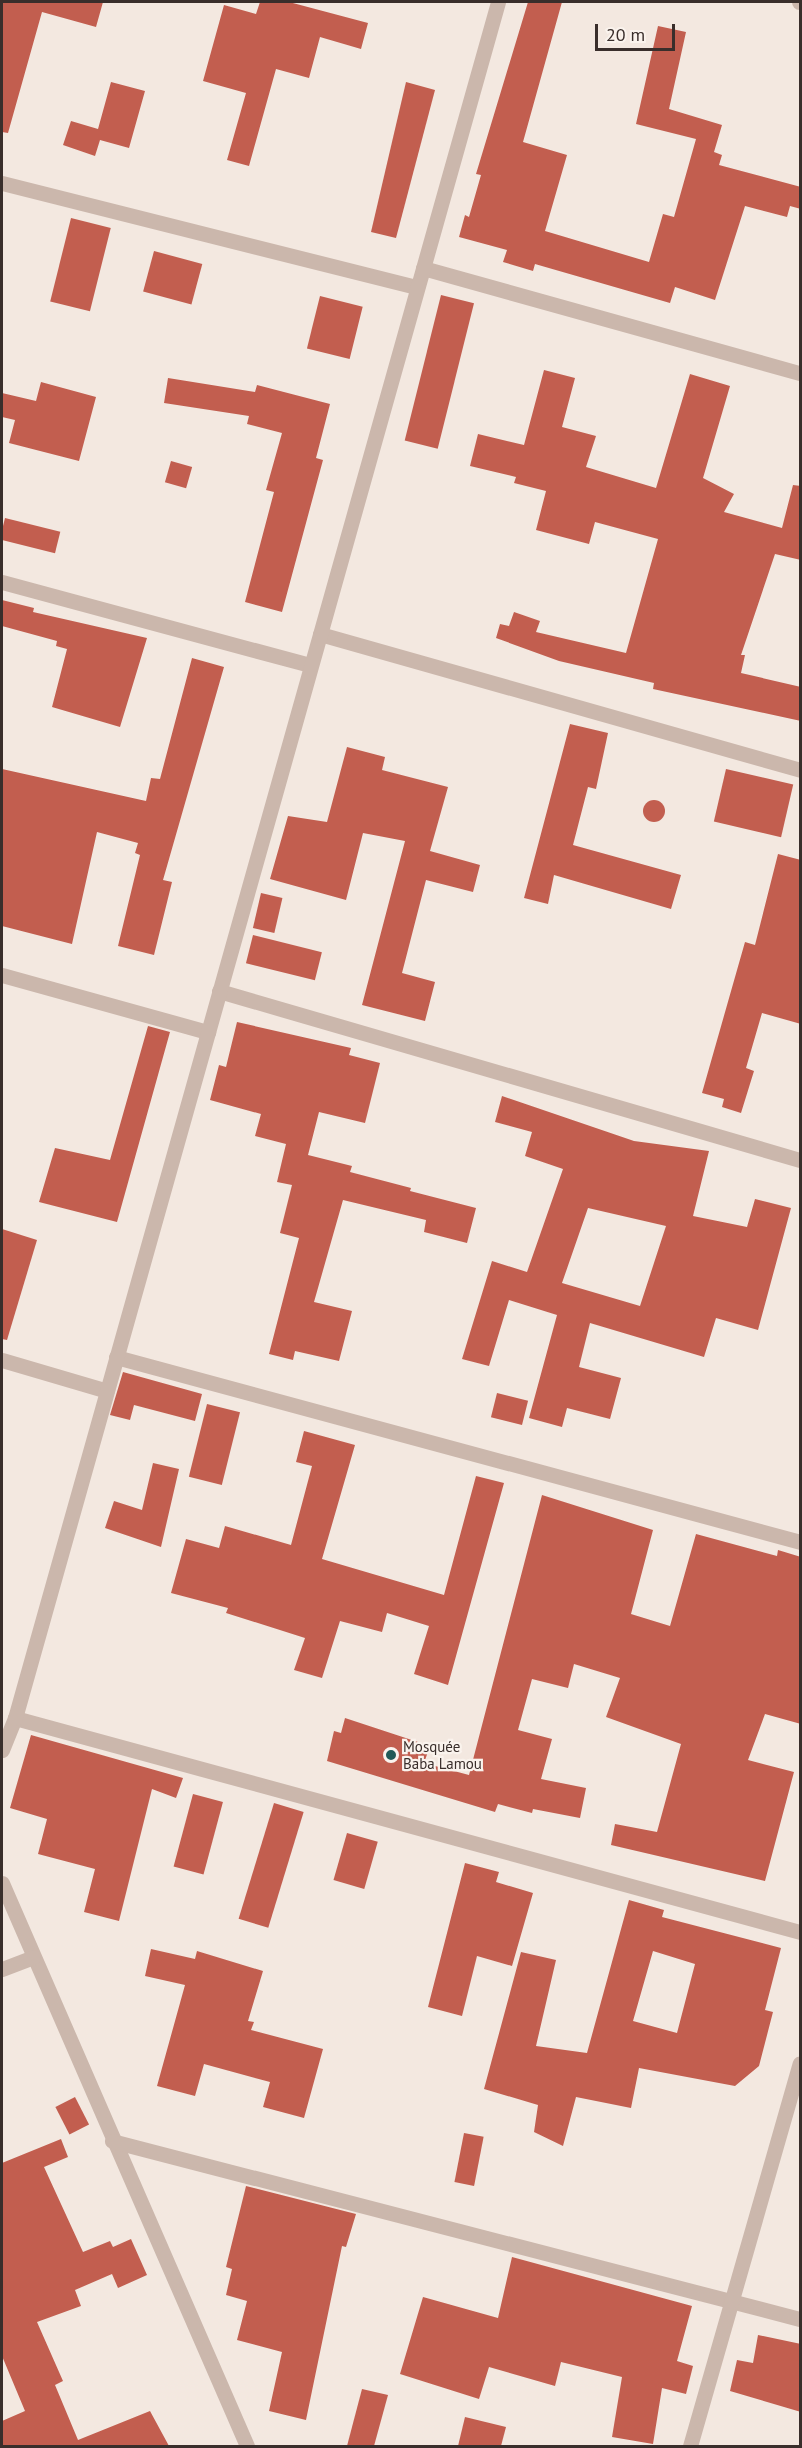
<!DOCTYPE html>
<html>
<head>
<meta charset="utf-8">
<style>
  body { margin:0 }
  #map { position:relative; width:802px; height:2448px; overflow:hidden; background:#f3e8e0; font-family:"PT Sans",sans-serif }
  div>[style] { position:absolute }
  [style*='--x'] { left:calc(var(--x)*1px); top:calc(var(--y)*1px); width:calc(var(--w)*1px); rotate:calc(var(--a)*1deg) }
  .building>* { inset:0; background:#c25e4f; transform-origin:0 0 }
  .round { border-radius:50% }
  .minor>* { height:15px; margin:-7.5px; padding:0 7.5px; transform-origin:7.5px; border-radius:7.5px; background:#cbb7ac }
  .dots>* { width:16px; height:16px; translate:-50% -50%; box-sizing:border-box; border:3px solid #faf3ed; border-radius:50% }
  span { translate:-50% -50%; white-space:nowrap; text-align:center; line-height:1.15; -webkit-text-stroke:4.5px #faf3ed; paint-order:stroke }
  .poi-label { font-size:15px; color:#392e2b }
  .left { translate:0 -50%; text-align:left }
  .frame { position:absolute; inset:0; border:3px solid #392e2b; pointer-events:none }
  .scale { position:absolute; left:595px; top:24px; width:80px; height:27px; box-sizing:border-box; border:3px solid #392e2b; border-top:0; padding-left:8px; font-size:18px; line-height:21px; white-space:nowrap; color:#392e2b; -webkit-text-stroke:4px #faf3ed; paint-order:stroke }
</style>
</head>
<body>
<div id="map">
  <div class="building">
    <i style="clip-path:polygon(2px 2px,103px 2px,96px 27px,42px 12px,8px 133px,2px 132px)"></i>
    <i style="clip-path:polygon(260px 2px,289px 2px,368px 23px,361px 49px,320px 37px,309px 78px,276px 69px,249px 166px,227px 160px,246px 93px,203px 81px,224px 5px,256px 14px)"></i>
    <i style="clip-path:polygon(528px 2px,562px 2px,523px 142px,567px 155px,545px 231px,649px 262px,663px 214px,674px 217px,696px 139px,636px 124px,658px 26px,686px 32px,669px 109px,722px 125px,714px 152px,722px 155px,719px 165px,801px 187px,801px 209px,790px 206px,787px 217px,745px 206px,715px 300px,675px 287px,670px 303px,535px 264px,533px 271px,503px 262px,507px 250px,459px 237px,465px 215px,469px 217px,481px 175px,476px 174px)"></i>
    <i style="clip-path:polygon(111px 82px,145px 91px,129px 148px,100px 140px,95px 156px,63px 145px,71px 121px,98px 129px)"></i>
    <i style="clip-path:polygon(406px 82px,435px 90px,396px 238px,371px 232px)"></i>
    <i style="left:71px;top:218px;width:41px;height:86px;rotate:14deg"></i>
    <i style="left:154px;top:251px;width:50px;height:42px;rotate:15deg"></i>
    <i style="left:441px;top:295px;width:34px;height:150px;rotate:14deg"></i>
    <i style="left:320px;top:296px;width:44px;height:54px;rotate:14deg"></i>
    <i style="clip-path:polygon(544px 370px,575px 378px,562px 427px,596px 436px,586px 467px,656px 488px,690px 374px,730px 386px,703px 478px,734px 494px,724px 512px,782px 528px,793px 485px,801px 486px,801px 560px,775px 554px,741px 655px,745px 655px,741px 673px,801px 687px,801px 721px,653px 689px,654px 683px,559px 661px,496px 638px,500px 624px,509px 626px,514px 612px,540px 621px,536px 632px,626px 653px,658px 539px,595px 522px,589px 544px,536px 530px,546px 491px,514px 483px,516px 477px,470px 466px,478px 434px,524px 445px)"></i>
    <i style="clip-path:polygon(168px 378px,255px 392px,257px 385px,330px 404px,316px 458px,323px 460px,282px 612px,245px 602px,274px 492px,266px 490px,282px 433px,247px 424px,249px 416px,164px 403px)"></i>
    <i style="clip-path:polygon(41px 382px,96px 397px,79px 461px,9px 443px,15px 420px,2px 417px,2px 393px,36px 401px)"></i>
    <i style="left:171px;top:461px;width:22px;height:22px;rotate:16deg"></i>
    <i style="left:5px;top:518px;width:57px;height:22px;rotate:14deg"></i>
    <i style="clip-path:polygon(2px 600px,34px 608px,33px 612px,147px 638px,120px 727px,52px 707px,67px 649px,56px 646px,57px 641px,2px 626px)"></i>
    <i style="clip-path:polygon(192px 658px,224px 667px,163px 880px,172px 882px,154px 955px,118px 946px,140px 855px,135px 853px,138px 843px,97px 832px,72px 944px,2px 926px,2px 769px,146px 801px,151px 778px,160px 779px)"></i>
    <i style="clip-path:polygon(570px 724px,608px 733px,596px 789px,588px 787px,573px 845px,681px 875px,671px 909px,554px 875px,548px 904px,524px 898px)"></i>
    <i style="clip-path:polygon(347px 747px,385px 757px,382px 770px,448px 787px,430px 851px,480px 865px,473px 892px,426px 880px,402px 973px,435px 982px,425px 1021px,362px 1005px,405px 841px,363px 833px,346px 900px,270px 879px,288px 816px,327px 822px)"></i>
    <i style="left:726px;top:769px;width:69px;height:54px;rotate:13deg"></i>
    <i class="round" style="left:643px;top:800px;width:22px;height:22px"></i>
    <i style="clip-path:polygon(778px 854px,801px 860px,801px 1024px,762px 1013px,746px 1068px,754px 1071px,741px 1113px,722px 1107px,724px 1099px,702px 1093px,745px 942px,755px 945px)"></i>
    <i style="left:261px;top:893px;width:22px;height:36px;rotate:13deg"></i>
    <i style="left:253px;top:935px;width:71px;height:29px;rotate:14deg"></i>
    <i style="clip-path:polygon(237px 1022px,351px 1048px,349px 1055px,380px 1063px,365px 1123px,319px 1112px,308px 1155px,352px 1166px,350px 1172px,411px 1188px,410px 1191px,476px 1208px,467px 1243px,424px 1232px,426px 1220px,343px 1200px,314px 1302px,352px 1311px,339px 1361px,295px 1351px,293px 1360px,269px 1354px,299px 1238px,280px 1233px,292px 1185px,277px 1182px,286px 1144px,255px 1136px,261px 1114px,210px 1100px,219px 1065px,226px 1067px)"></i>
    <i style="clip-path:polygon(148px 1026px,170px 1032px,117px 1222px,39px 1202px,55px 1148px,110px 1160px)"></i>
    <i style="clip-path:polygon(evenodd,502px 1096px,634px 1141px,709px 1151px,693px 1216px,747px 1227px,755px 1199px,791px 1208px,758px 1330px,716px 1318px,704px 1357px,590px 1323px,579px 1367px,621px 1378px,610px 1419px,567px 1408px,562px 1427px,529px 1418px,557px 1315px,509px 1300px,489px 1366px,462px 1359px,492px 1261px,527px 1272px,563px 1169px,525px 1156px,532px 1132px,495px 1122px,502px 1096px,588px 1208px,666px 1226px,640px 1306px,562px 1283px,588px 1208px)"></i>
    <i style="clip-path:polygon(2px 1229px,37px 1240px,7px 1340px,2px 1339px)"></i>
    <i style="clip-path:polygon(123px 1372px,202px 1394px,195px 1421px,134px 1405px,130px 1420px,110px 1415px)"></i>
    <i style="left:497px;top:1393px;width:32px;height:25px;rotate:14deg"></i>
    <i style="left:207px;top:1404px;width:34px;height:75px;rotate:14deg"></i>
    <i style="clip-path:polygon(304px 1431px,355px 1445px,322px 1559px,444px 1595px,476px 1476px,504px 1483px,448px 1685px,414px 1674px,429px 1626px,387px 1613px,382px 1632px,340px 1621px,322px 1678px,294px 1670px,305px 1638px,226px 1613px,228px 1608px,171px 1593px,186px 1539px,219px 1548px,225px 1526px,291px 1545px,312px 1466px,296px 1462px)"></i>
    <i style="clip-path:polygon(153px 1463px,179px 1469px,161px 1547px,105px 1528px,114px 1501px,142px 1510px)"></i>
    <i style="clip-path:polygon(542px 1495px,653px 1530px,631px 1614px,670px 1626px,696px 1534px,777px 1556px,778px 1550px,801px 1557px,801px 1724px,765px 1714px,748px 1760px,794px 1772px,765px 1881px,611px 1845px,615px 1824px,657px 1832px,681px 1744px,606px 1717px,620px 1678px,574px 1664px,568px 1688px,532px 1679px,518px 1730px,552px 1739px,541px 1779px,586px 1788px,580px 1818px,533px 1809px,532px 1813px,498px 1804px,495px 1812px,327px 1761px,334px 1731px,341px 1733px,345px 1718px,430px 1746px,424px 1763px,469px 1775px)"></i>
    <i style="clip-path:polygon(31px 1735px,183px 1778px,176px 1798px,152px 1789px,119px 1921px,84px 1912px,95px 1869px,38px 1854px,47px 1819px,10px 1808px)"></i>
    <i style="left:193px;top:1794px;width:31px;height:75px;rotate:15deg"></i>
    <i style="left:274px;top:1803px;width:31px;height:121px;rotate:17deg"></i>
    <i style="left:347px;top:1833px;width:32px;height:49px;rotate:16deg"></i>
    <i style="clip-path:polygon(465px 1863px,499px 1872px,496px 1882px,533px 1893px,512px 1966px,477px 1956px,462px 2016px,428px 2007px)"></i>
    <i style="clip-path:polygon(evenodd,629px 1900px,664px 1910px,662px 1917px,781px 1948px,765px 2010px,773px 2012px,759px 2066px,735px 2086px,639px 2068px,631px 2108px,576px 2097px,563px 2146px,534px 2132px,538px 2105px,484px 2089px,521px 1952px,556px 1960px,536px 2046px,587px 2053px,629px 1900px,653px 1951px,695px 1964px,677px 2033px,633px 2021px,653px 1951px)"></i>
    <i style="clip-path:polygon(151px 1949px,195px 1959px,197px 1951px,263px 1971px,248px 2021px,254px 2022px,251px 2030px,323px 2049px,304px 2118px,263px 2107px,270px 2082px,204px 2064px,195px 2096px,157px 2086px,185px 1985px,145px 1976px)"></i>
    <i style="left:75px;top:2097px;width:31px;height:22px;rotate:63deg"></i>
    <i style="left:464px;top:2133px;width:20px;height:50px;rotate:11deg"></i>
    <i style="clip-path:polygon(61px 2139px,68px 2157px,44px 2167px,83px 2252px,110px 2241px,113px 2247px,131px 2239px,147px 2275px,118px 2288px,112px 2274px,75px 2290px,81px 2306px,37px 2322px,63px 2381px,55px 2385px,78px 2440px,150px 2411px,169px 2446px,2px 2446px,2px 2421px,25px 2411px,2px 2356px,2px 2163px)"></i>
    <i style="clip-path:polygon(246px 2186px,356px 2214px,346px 2247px,342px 2246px,306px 2420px,269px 2411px,282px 2352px,237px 2340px,247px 2301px,226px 2295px,232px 2269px,226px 2267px)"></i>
    <i style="clip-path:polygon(512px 2257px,692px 2306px,677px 2361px,693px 2366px,686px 2394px,662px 2388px,653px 2444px,612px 2437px,622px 2377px,561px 2362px,555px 2386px,489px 2367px,479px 2399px,400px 2374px,423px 2297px,498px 2318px)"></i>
    <i style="clip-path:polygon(758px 2335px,801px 2344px,801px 2412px,730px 2391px,737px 2360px,753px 2363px)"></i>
    <i style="clip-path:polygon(362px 2389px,388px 2395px,374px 2446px,347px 2446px)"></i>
    <i style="clip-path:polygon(465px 2417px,506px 2427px,501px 2446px,458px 2446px)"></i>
  </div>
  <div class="minor">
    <i style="--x:799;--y:2;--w:1;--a:0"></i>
    <i style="--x:2;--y:183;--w:428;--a:14.1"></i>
    <i style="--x:423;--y:268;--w:391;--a:15.6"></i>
    <i style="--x:2;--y:582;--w:319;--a:15.1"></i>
    <i style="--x:320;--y:634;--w:499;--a:15.8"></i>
    <i style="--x:2;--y:975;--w:214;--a:15.5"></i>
    <i style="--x:219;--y:991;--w:605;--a:16.22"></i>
    <i style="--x:116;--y:1357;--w:709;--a:15.13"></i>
    <i style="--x:2;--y:1360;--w:109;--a:16.4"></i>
    <i style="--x:15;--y:1718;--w:814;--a:15.25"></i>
    <i style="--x:2;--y:1750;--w:35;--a:-68"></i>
    <i style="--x:15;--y:1718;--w:1783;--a:-74.28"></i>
    <i style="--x:2;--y:1883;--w:614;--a:66.48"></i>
    <i style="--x:2;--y:1969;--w:33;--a:-21"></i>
    <i style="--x:112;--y:2141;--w:711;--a:14.51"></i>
    <i style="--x:690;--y:2446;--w:398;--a:-74"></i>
  </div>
  <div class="dots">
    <i style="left:391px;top:1755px;background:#215a57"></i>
  </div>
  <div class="poi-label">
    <span class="left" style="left:403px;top:1755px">Mosquée<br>Baba Lamou</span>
  </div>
  <div class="frame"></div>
  <div class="scale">20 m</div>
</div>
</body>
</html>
